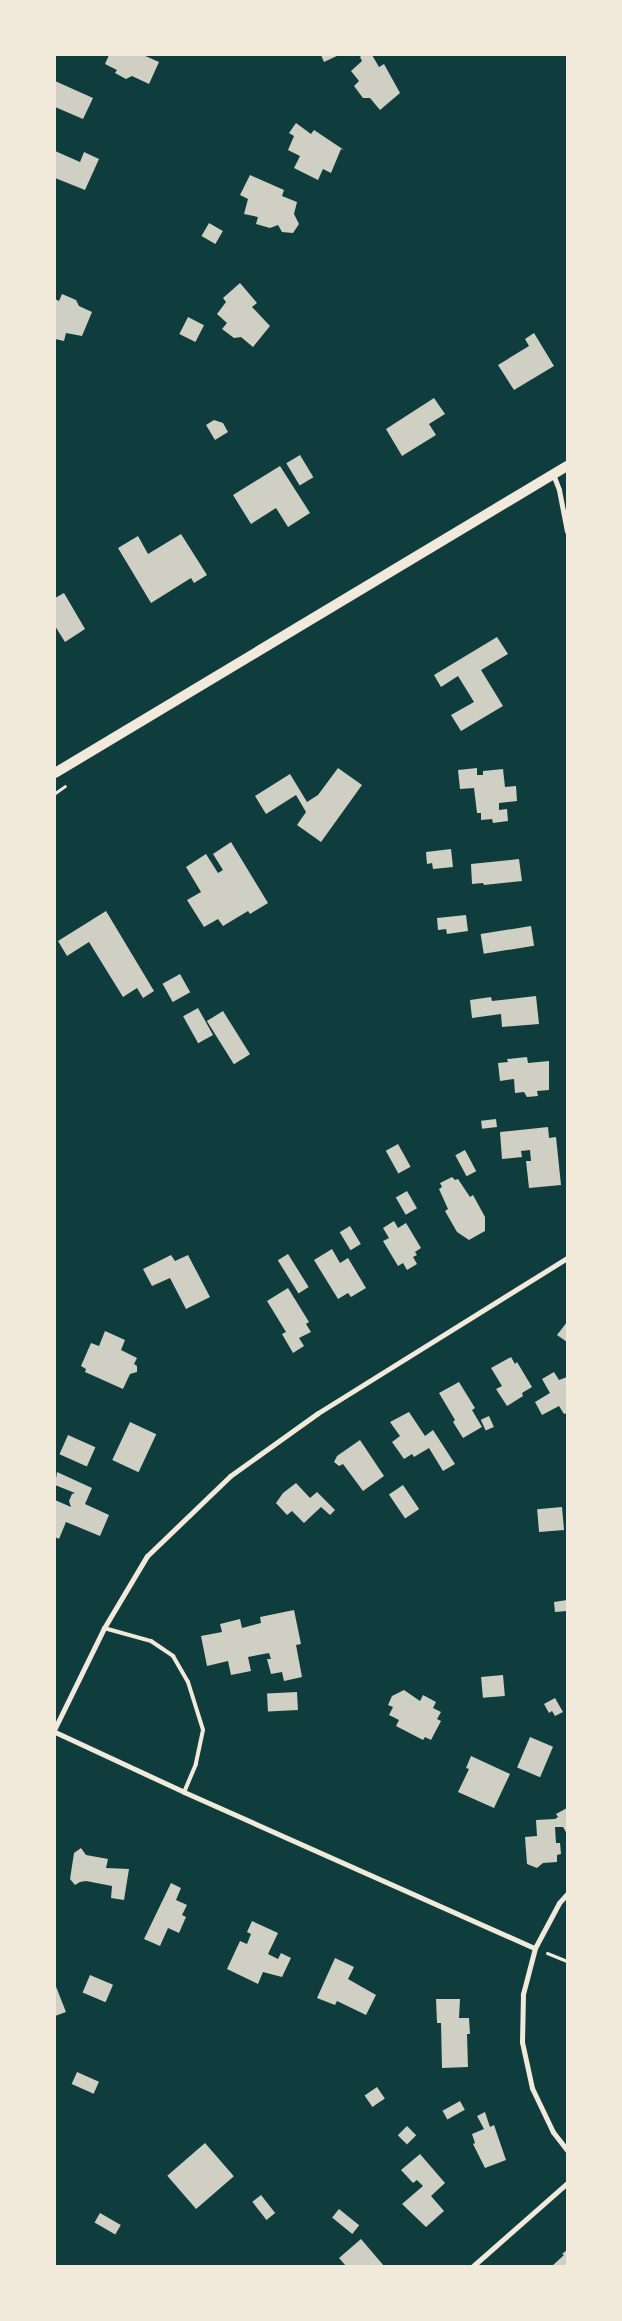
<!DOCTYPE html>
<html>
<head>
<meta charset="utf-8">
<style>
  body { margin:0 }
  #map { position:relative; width:622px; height:2321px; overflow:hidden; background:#0f3d3e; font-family:"Source Sans 3",sans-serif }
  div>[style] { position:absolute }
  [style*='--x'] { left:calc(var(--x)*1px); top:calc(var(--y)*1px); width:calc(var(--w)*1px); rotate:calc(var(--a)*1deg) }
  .building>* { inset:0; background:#cfcfc3; transform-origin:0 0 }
  .path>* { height:3px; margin:-1.5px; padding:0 1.5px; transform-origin:1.5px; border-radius:1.5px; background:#f1e9da }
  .service>* { height:4px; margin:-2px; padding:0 2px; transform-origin:2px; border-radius:2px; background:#f1e9da }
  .minor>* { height:5px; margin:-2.5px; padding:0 2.5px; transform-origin:2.5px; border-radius:2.5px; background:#f1e9da }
  .secondary>* { height:10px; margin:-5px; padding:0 5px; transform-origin:5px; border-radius:5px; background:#f1e9da }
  span { translate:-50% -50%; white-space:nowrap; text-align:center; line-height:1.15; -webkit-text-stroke:4px #f1e9da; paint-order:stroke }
  .frame { position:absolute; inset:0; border:56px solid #f1e9da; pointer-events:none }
</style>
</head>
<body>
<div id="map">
  <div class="building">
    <i style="clip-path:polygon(109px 55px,143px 55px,159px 62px,149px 84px,132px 76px,126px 79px,115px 73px,117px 70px,105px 64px)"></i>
    <i style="clip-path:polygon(321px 55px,339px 55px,324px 62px)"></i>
    <i style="clip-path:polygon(362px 55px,372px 55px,379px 67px,384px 64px,400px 93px,380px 110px,370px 98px,363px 98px,354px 86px,359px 81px,351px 71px,362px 61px,360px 57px)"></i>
    <i style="clip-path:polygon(55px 81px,93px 98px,83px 119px,55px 107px)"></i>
    <i style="clip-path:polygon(296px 123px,311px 134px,314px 130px,344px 150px,341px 149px,331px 173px,323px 169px,318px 180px,294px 168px,300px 156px,288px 150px,294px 136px,289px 133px)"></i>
    <i style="clip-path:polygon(55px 151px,80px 162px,84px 152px,99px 159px,85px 190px,55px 178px)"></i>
    <i style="clip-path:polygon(250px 175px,284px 190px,282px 196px,297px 202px,294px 214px,299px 224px,293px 233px,282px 232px,278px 225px,270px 228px,256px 224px,258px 217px,244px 214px,248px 199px,240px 195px)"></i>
    <i style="left:209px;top:223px;width:16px;height:15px;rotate:30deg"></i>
    <i style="clip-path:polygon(240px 283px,257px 303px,252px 307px,270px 326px,253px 347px,241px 337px,234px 338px,222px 329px,227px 323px,217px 314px,226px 302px,223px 298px)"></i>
    <i style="clip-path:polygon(62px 294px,76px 300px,79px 306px,92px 312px,82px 336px,66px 333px,64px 341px,55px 339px,55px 299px,59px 301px)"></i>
    <i style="left:188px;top:317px;width:18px;height:19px;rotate:27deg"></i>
    <i style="clip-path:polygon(534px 333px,554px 366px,514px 390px,498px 365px,529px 346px,525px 339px)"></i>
    <i style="clip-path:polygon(434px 398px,445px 414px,429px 424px,436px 435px,402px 456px,386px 429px)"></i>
    <i style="clip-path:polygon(214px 420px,223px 423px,228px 432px,215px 440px,206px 425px)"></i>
    <i style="left:300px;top:455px;width:26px;height:16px;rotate:59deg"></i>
    <i style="clip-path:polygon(280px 466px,310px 513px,288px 527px,276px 508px,251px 524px,233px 495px)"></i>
    <i style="clip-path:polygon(181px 534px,207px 575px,194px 583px,191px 578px,151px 603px,118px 548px,138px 536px,148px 554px)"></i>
    <i style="clip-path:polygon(64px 593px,85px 629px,65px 642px,55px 626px,55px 598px)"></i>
    <i style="clip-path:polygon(497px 637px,508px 654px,481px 670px,503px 706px,461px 731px,451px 715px,474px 702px,458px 676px,441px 687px,434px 675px)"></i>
    <i style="clip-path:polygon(338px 768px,362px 785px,321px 842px,297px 825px,306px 812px,296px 795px,266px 814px,255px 796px,290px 774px,307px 802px,318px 795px)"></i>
    <i style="clip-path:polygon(477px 768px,477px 775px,483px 775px,483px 771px,503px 769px,505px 787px,516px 786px,517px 801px,499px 803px,499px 810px,507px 809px,508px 821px,493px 823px,492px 819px,481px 820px,481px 813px,477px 813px,474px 788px,460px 789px,458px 770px)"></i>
    <i style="clip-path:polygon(231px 842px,268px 903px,250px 914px,248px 911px,223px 926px,218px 919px,204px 927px,187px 900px,201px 892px,186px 867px,206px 854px,218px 873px,223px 870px,213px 854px)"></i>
    <i style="clip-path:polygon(451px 849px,453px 867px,433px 869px,432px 863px,427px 864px,426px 852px)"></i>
    <i style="clip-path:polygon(519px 859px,522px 881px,484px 885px,483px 883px,472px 884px,471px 864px)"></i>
    <i style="clip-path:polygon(106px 911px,154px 991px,143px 998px,137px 988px,123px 997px,89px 942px,67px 956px,58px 941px)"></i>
    <i style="clip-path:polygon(466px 915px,468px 931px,447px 934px,446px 929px,438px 930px,437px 918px)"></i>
    <i style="left:531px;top:926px;width:20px;height:51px;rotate:81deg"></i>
    <i style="left:180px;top:974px;width:21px;height:20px;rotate:61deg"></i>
    <i style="clip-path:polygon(536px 996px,539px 1024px,502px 1027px,501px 1014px,472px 1018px,470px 1000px,491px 997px,492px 1001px)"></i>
    <i style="left:198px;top:1008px;width:31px;height:17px;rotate:61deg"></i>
    <i style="left:223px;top:1011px;width:51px;height:19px;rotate:58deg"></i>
    <i style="clip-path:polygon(527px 1057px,528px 1063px,549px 1061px,549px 1090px,537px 1091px,538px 1096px,527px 1097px,524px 1092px,515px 1093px,514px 1079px,500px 1081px,498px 1063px,508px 1062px,507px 1059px)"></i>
    <i style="left:496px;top:1119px;width:8px;height:15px;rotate:83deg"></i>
    <i style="clip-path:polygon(548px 1127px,549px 1138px,556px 1137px,561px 1185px,529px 1188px,526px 1161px,531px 1161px,530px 1150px,521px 1151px,522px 1157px,502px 1159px,500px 1132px)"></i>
    <i style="left:398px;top:1144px;width:26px;height:14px;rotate:61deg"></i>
    <i style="left:465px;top:1150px;width:24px;height:11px;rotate:62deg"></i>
    <i style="clip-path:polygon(452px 1177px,455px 1180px,458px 1179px,470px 1197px,473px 1195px,485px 1217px,485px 1231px,469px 1240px,457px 1232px,445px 1211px,448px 1209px,439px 1189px,442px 1187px,440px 1183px)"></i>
    <i style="left:407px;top:1191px;width:20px;height:13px;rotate:60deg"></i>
    <i style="clip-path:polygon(394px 1221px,398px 1228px,406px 1223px,421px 1248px,415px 1252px,417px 1255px,413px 1257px,417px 1264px,407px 1270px,403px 1263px,398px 1266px,383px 1241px,389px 1238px,383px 1228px)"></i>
    <i style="left:350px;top:1226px;width:21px;height:12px;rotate:59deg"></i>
    <i style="clip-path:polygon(332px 1249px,340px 1263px,348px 1258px,366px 1288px,351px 1297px,348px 1293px,338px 1299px,314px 1260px)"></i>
    <i style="left:288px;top:1254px;width:39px;height:12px;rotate:58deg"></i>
    <i style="clip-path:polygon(171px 1255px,175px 1261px,188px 1255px,210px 1297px,186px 1309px,170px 1278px,152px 1286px,143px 1269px)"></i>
    <i style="clip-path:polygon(288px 1288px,309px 1322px,306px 1324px,311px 1332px,299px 1338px,304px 1346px,293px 1353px,282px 1334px,286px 1332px,267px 1301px)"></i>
    <i style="clip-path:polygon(567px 1322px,567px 1342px,557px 1335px)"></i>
    <i style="clip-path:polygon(105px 1331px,125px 1340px,121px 1350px,137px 1358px,134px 1364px,137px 1366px,137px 1372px,130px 1374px,123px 1389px,85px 1372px,86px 1369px,81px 1366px,91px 1343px,99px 1346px)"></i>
    <i style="clip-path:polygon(511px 1357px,515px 1364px,517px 1362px,532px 1387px,522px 1393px,523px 1396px,507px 1406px,496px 1389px,502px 1386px,491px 1368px)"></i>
    <i style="clip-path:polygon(554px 1372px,559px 1380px,567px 1377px,567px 1413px,564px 1414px,559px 1406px,542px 1415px,535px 1402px,550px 1393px,542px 1379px)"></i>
    <i style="clip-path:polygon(459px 1382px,475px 1408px,472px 1410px,482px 1427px,463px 1438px,453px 1422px,455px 1420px,439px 1393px)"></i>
    <i style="clip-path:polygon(409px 1412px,425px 1436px,433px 1430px,455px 1464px,443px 1471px,429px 1448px,414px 1457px,412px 1454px,404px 1459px,392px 1442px,400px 1436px,390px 1422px)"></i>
    <i style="left:489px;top:1416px;width:12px;height:9px;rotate:66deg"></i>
    <i style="left:130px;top:1422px;width:29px;height:42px;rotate:25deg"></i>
    <i style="left:68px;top:1435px;width:30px;height:21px;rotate:24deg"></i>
    <i style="clip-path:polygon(360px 1440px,384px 1476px,363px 1491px,343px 1464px,339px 1466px,334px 1462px,337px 1456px)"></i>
    <i style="clip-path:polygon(57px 1472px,92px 1488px,85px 1504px,109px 1515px,100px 1536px,66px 1522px,59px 1539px,55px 1537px,55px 1500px,71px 1507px,69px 1501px,72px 1494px,75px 1493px,55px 1485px)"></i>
    <i style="clip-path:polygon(296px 1483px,310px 1498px,317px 1492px,335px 1510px,330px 1515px,321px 1507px,304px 1523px,292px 1511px,287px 1515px,276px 1503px,283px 1493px)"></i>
    <i style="left:403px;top:1485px;width:29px;height:17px;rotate:56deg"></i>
    <i style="left:562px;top:1507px;width:23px;height:25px;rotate:85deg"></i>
    <i style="clip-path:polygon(567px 1600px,567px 1611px,555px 1612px,554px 1602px)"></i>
    <i style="clip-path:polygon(294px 1610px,301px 1644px,296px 1645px,302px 1677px,284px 1681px,282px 1672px,271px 1674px,267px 1659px,271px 1659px,269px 1653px,248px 1657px,251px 1671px,231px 1675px,228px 1661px,207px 1666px,201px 1636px,222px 1632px,220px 1624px,240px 1619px,242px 1628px,261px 1623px,260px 1617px)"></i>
    <i style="left:503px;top:1675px;width:21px;height:22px;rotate:85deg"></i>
    <i style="clip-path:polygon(404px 1690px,420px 1701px,423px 1695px,436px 1702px,433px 1708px,441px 1712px,437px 1719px,441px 1721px,431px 1740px,425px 1737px,423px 1740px,396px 1726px,399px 1720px,389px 1715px,393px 1707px,388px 1705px,392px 1696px)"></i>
    <i style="left:297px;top:1692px;width:18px;height:30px;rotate:87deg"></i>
    <i style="clip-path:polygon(555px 1698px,563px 1712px,555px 1716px,552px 1711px,549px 1713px,544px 1704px)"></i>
    <i style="left:530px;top:1737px;width:25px;height:33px;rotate:23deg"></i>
    <i style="clip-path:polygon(471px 1756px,510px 1774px,494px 1808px,458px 1792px,469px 1769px,466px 1768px)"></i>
    <i style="clip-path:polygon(567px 1808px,567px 1834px,563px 1827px,555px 1827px,556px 1843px,560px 1843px,561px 1854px,557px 1855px,557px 1862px,543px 1863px,537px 1868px,527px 1864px,525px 1837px,537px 1836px,536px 1820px,555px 1819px,558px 1817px,556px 1814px)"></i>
    <i style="clip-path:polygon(81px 1848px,86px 1855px,108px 1859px,106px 1868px,129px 1869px,124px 1900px,111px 1898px,112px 1886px,86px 1881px,80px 1882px,75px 1885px,70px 1879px,74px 1853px)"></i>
    <i style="clip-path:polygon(171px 1883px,181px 1888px,176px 1900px,187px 1905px,182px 1915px,186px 1917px,179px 1933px,168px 1928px,160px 1946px,144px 1939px)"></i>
    <i style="clip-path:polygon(252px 1921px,278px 1933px,268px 1954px,278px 1959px,281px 1953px,291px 1958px,282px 1977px,263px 1972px,258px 1984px,227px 1969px,240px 1941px,247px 1944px,251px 1934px,247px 1932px)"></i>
    <i style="clip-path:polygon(335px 1958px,354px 1967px,348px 1979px,376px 1995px,366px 2015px,337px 2001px,335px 2005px,317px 1998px)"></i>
    <i style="left:90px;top:1975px;width:25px;height:19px;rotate:23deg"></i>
    <i style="clip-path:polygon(55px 1984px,66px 2012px,55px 2016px)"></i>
    <i style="clip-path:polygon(436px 1999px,460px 1999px,459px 2018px,469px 2018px,470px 2034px,467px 2034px,468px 2067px,442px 2068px,441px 2023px,437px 2023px)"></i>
    <i style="left:77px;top:2072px;width:24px;height:13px;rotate:24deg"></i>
    <i style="left:377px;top:2087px;width:14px;height:15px;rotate:56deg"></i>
    <i style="left:460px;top:2101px;width:10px;height:20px;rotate:61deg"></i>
    <i style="clip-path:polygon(485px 2112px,490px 2127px,494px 2125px,506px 2160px,485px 2168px,473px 2144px,475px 2143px,472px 2134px,484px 2129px,477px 2116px)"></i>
    <i style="left:407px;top:2126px;width:13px;height:13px;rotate:45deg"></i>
    <i style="left:205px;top:2143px;width:44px;height:50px;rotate:49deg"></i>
    <i style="clip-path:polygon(420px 2154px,445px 2183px,431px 2196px,444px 2211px,426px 2227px,402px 2204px,423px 2186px,417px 2180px,413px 2183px,401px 2170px)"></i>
    <i style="left:261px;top:2195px;width:23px;height:11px;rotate:52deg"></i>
    <i style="left:339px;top:2209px;width:26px;height:11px;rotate:39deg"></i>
    <i style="left:100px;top:2213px;width:24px;height:11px;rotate:30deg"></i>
    <i style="clip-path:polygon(361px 2239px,384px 2266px,346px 2266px,339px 2258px)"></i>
    <i style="clip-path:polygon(567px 2250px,567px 2266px,552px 2266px,564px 2255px,562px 2254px)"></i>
  </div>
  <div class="path">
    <i style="--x:55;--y:793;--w:12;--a:-35"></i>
    <i style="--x:547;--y:1953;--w:22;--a:22"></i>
  </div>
  <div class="service">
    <i style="--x:104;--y:1628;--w:49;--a:15.5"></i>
    <i style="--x:151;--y:1641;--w:27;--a:34"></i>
    <i style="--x:173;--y:1656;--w:30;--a:60"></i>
    <i style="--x:188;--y:1682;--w:50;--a:72.6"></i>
    <i style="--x:203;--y:1730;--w:35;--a:102"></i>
    <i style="--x:196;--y:1764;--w:30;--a:113"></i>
  </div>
  <div class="minor">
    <i style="--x:553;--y:474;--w:17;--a:69"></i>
    <i style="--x:559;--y:490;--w:42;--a:79"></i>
    <i style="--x:55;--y:1728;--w:111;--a:-63.9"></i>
    <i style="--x:104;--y:1628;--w:84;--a:-59.2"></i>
    <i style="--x:147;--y:1556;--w:115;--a:-43.9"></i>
    <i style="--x:230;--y:1476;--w:108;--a:-35.6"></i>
    <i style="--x:318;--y:1413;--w:293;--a:-31.9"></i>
    <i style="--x:55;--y:1732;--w:142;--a:24.9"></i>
    <i style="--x:184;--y:1792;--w:384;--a:24"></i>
    <i style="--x:567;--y:1894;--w:12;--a:132"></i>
    <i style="--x:559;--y:1903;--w:51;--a:118.1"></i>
    <i style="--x:535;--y:1948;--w:48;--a:104.6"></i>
    <i style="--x:523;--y:1994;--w:48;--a:91.2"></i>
    <i style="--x:522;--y:2042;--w:47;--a:77.7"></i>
    <i style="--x:532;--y:2088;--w:49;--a:64.5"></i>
    <i style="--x:553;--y:2132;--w:23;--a:52"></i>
    <i style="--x:473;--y:2266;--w:125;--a:-41.4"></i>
  </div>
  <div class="secondary">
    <i style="--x:55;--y:773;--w:597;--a:-30.95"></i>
  </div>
  <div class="frame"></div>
</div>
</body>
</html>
